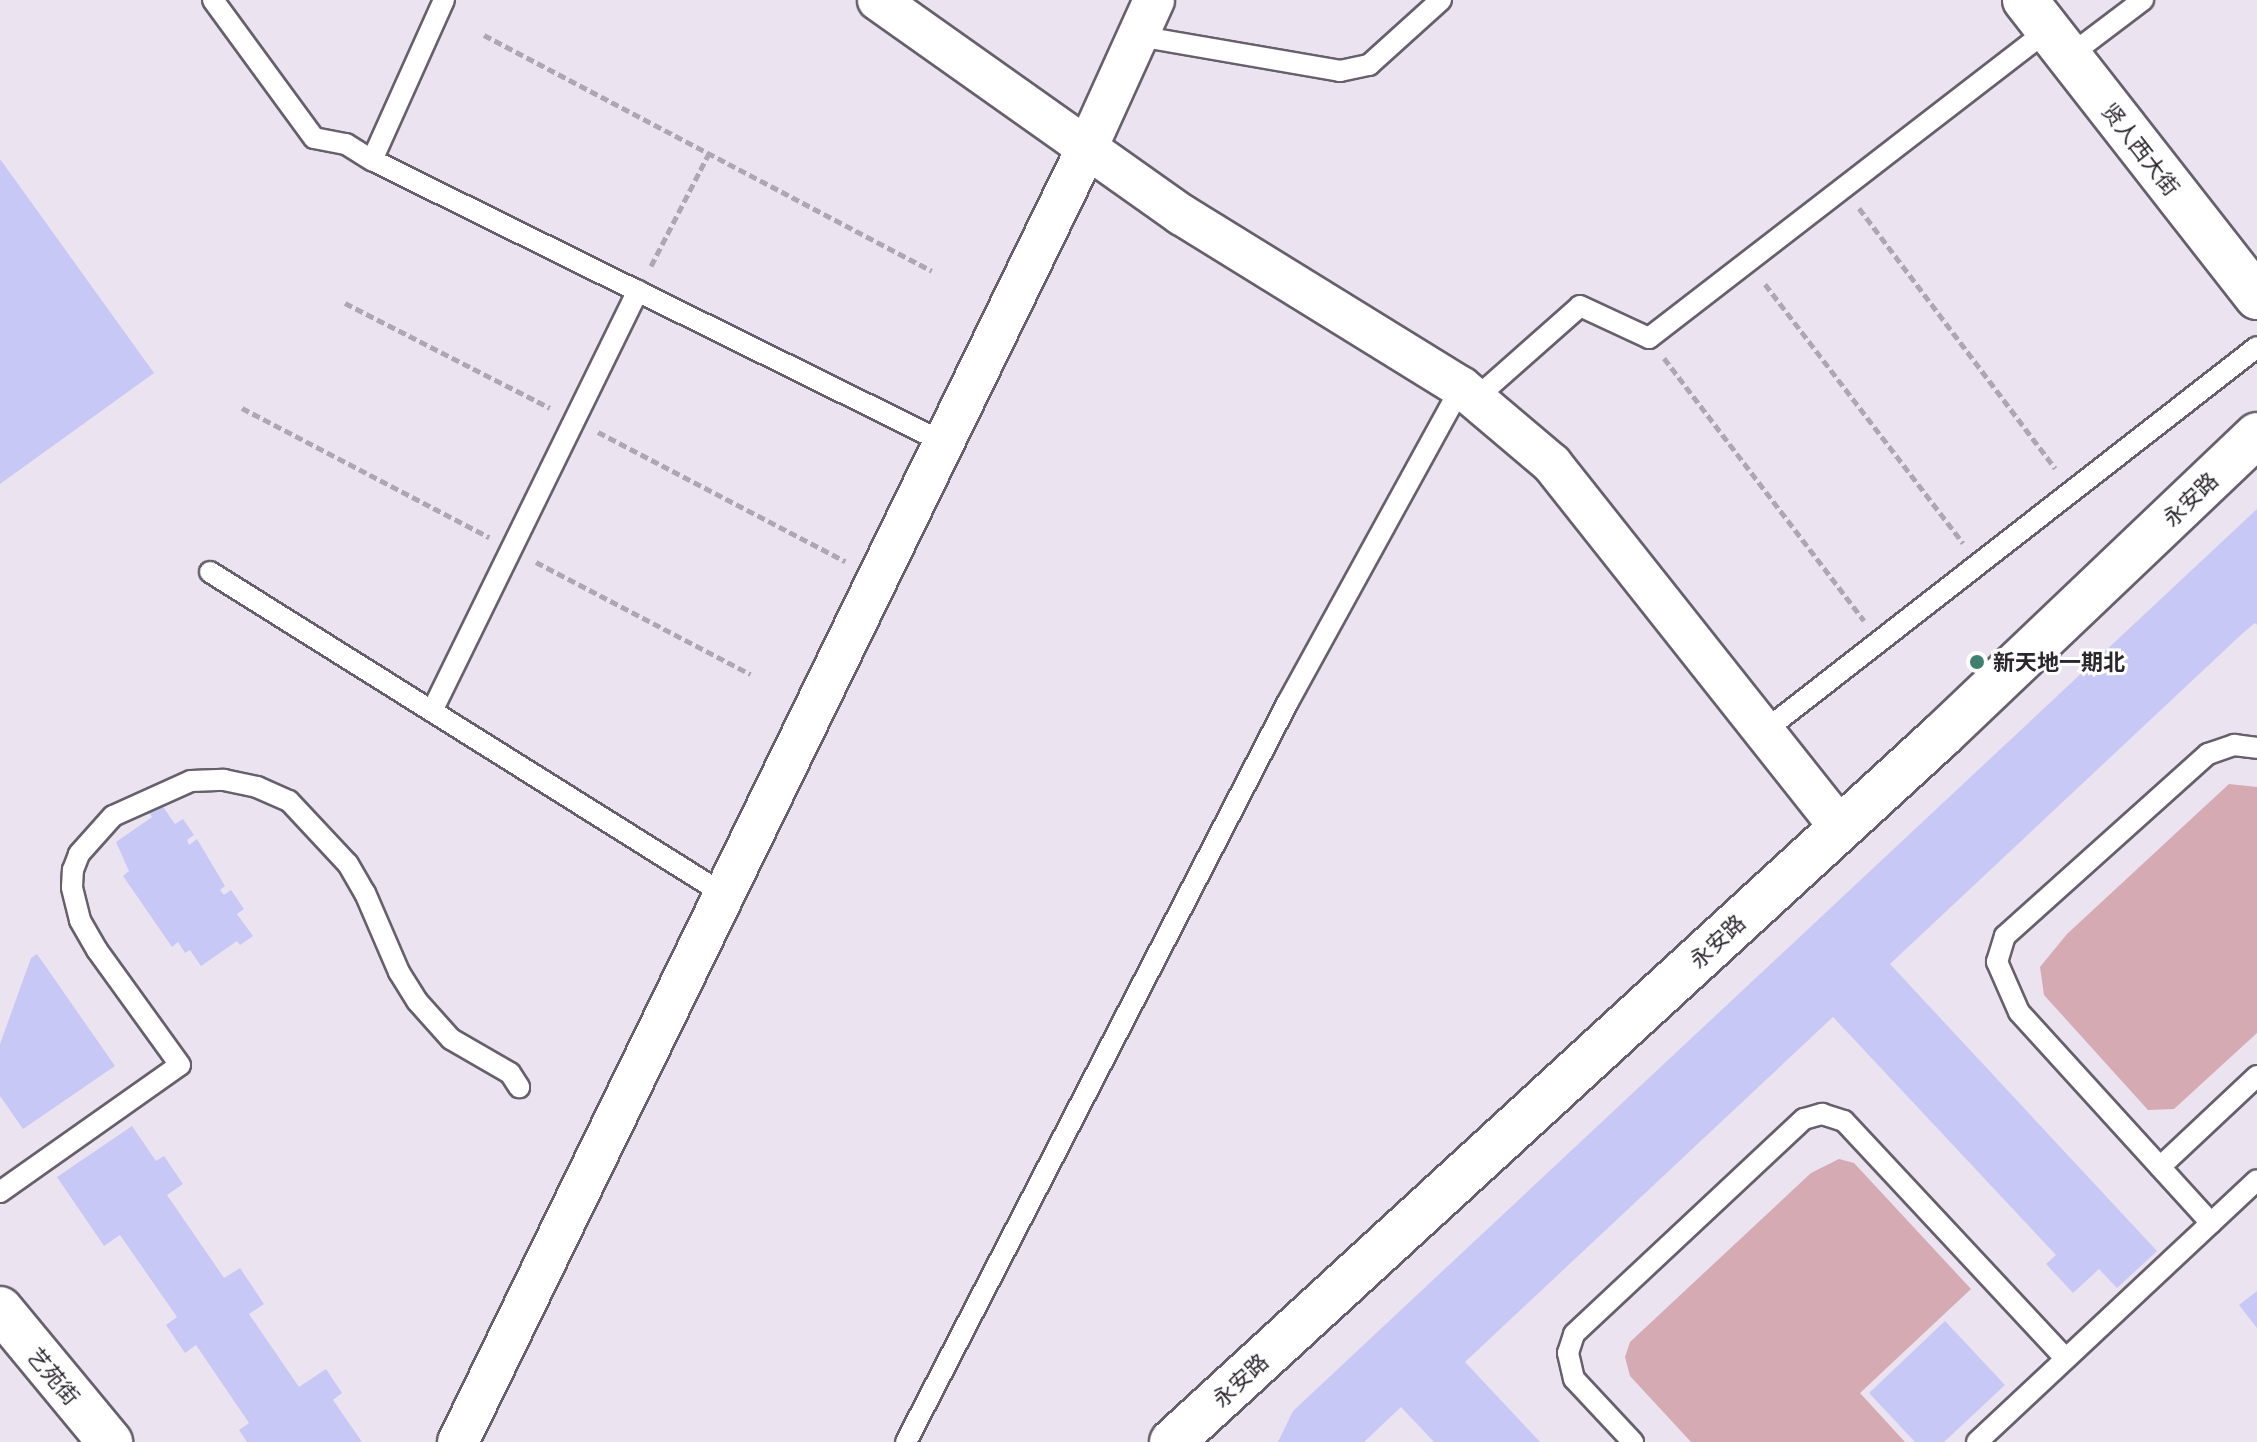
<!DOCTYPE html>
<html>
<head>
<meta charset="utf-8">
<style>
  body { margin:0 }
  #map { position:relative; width:2257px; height:1442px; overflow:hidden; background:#ebe3f0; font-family:"Noto Sans","Noto Sans SC",sans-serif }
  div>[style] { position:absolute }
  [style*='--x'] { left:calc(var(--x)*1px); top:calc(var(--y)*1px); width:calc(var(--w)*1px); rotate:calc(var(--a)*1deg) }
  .green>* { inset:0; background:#d6aab2 }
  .building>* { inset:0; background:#c8c8f6 }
  .path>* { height:5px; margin-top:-2.5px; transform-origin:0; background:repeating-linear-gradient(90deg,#aea7b2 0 8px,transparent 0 12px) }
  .roads { filter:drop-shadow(2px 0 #67606c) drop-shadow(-2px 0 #67606c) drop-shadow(0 2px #67606c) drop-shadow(0 -2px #67606c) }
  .service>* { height:20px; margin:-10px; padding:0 10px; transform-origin:10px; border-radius:10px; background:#fff }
  .minor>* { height:40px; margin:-20px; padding:0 20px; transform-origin:20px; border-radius:20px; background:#fff }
  .tertiary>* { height:44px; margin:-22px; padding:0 22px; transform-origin:22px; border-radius:22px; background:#fff }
  .dots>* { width:22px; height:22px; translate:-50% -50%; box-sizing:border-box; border:4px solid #fff; border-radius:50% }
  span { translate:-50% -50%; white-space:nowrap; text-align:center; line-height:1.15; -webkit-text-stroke:6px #fff; paint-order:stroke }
  .street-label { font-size:22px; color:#2a272d }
  .poi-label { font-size:22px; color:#2a272d; font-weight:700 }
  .left { translate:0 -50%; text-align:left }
</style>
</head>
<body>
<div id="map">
  <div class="green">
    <i style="clip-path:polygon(2229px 784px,2257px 787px,2257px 1033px,2174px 1109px,2148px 1110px,2044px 995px,2040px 967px,2067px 934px)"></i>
    <i style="clip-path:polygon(1839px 1159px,1854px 1163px,1971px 1289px,1860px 1393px,1905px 1442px,1691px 1442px,1630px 1376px,1625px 1357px,1630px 1342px,1811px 1173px)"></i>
  </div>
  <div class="building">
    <i style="clip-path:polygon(0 159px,154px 373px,0 484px)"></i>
    <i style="clip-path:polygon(2257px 509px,2257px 625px,2255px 623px,2244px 632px,1890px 964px,2157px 1251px,2117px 1288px,2099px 1269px,2073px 1293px,2046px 1264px,2056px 1255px,1833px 1017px,1465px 1362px,1540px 1442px,1434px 1442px,1401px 1407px,1364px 1442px,1278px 1442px,1293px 1411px)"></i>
    <i style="clip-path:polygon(159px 801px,175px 824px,183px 819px,194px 835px,187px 840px,189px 845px,197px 839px,225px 886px,220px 890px,224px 895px,231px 890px,244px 909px,237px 914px,253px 936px,240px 945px,237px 941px,201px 966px,190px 950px,185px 953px,178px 942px,172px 947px,123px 876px,129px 871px,116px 842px,152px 817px,147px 809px)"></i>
    <i style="clip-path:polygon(37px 954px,115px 1066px,23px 1129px,0 1096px,0 1044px,31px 958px)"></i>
    <i style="clip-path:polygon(132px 1126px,156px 1161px,164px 1156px,183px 1184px,167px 1195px,224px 1278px,240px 1268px,264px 1304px,249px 1314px,299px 1387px,326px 1369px,342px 1393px,333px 1400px,362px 1442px,247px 1442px,239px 1430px,249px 1423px,196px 1345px,185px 1353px,166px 1325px,177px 1317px,120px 1235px,104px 1246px,57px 1177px)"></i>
    <i style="clip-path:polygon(2257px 1291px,2257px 1328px,2239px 1305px)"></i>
    <i style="clip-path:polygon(1945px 1321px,2005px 1385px,1944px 1442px,1915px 1442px,1869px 1393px)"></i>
  </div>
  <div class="path">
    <i style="--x:484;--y:35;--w:506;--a:27.78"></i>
    <i style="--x:1859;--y:208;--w:326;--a:53"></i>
    <i style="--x:651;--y:266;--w:127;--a:-62.8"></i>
    <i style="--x:1765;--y:284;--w:326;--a:52.6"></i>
    <i style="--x:345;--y:303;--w:230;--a:27.1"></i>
    <i style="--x:1664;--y:358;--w:330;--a:52.7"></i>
    <i style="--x:242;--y:408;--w:279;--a:27.6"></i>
    <i style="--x:598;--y:432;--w:279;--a:27.6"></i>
    <i style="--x:536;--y:562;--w:242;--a:27.6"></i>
  </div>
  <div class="roads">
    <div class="service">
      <i style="--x:213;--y:0;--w:171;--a:53.8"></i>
      <i style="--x:314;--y:138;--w:33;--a:11"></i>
      <i style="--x:346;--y:144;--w:31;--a:32"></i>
      <i style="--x:444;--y:0;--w:175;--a:114.2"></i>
      <i style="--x:372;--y:160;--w:637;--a:26.28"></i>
      <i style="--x:1138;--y:36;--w:205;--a:9.8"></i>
      <i style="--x:1340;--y:71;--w:30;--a:-12"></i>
      <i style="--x:1369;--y:65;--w:97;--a:-42.1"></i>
      <i style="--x:2069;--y:56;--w:93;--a:-37.1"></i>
      <i style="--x:1475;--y:399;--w:140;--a:-41.5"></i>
      <i style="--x:1580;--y:306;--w:76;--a:24.9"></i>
      <i style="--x:1649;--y:338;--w:504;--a:-37.67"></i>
      <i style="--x:210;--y:572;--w:604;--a:32.09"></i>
      <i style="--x:432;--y:711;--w:468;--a:-63.9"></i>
      <i style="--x:1763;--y:732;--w:626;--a:-37.93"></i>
      <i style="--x:2160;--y:1167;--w:133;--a:-43.2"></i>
      <i style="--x:0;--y:1192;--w:220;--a:-35.2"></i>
      <i style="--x:180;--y:1065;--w:142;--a:-125.8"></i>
      <i style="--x:97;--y:950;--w:34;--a:-120"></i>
      <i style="--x:80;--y:920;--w:34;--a:-104"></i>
      <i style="--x:72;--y:887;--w:17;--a:-87"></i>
      <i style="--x:73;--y:870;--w:17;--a:-69"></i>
      <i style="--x:79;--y:854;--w:51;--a:-48.2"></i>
      <i style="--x:113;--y:816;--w:85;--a:-24.2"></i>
      <i style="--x:191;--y:781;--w:33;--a:-2"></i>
      <i style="--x:224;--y:780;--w:34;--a:12"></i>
      <i style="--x:257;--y:787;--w:35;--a:24"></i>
      <i style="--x:289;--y:801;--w:86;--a:46.9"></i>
      <i style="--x:348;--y:864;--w:34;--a:60"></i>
      <i style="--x:365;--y:893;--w:86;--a:66.7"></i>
      <i style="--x:399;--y:972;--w:34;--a:58"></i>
      <i style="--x:417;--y:1001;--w:51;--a:48.2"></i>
      <i style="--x:451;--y:1039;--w:68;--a:30"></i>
      <i style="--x:510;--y:1073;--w:17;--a:57"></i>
      <i style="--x:2211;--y:1223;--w:285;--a:-132.3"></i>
      <i style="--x:2019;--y:1012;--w:55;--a:-113.7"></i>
      <i style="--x:1997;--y:962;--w:27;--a:-73"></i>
      <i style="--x:2005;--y:936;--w:273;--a:-41.9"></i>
      <i style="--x:2208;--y:754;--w:28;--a:-19"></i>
      <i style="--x:2234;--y:745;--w:23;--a:7"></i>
      <i style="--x:906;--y:1442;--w:833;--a:-62.7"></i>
      <i style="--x:1288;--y:702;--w:359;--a:-61.2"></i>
      <i style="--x:1633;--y:1442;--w:86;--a:-133.1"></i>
      <i style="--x:1574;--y:1379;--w:27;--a:-103"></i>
      <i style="--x:1568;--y:1353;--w:20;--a:-72"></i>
      <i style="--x:1574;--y:1334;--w:315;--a:-43.1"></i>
      <i style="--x:1804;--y:1119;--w:19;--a:-16"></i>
      <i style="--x:1822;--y:1114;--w:23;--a:18"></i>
      <i style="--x:1844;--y:1121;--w:325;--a:47"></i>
      <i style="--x:1977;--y:1442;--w:383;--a:-43.1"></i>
    </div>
    <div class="minor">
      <i style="--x:878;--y:0;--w:372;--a:35.3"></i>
      <i style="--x:1182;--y:215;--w:328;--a:31.7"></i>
      <i style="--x:1461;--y:387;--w:119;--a:40.2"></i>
      <i style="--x:1552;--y:464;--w:464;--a:51.6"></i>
      <i style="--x:458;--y:1442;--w:1439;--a:-64.08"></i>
      <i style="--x:1087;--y:148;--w:162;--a:-65.6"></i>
    </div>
    <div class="tertiary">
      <i style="--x:2025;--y:0;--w:377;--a:52"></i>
      <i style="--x:0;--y:1309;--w:173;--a:50.4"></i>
      <i style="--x:1172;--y:1442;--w:1045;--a:-42.56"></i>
      <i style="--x:1942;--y:735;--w:435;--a:-43.6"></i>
    </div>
  </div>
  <div class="dots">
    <i style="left:1977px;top:662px;background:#3f8071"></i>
  </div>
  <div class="street-label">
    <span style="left:2141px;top:149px;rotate:52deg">贤人西大街</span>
    <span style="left:2190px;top:499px;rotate:-44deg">永安路</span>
    <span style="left:1717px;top:941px;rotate:-43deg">永安路</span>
    <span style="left:54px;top:1376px;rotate:50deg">艺苑街</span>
    <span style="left:1240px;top:1380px;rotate:-43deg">永安路</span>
  </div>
  <div class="poi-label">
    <span class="left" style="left:1993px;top:662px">新天地一期北</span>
  </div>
</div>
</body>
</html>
